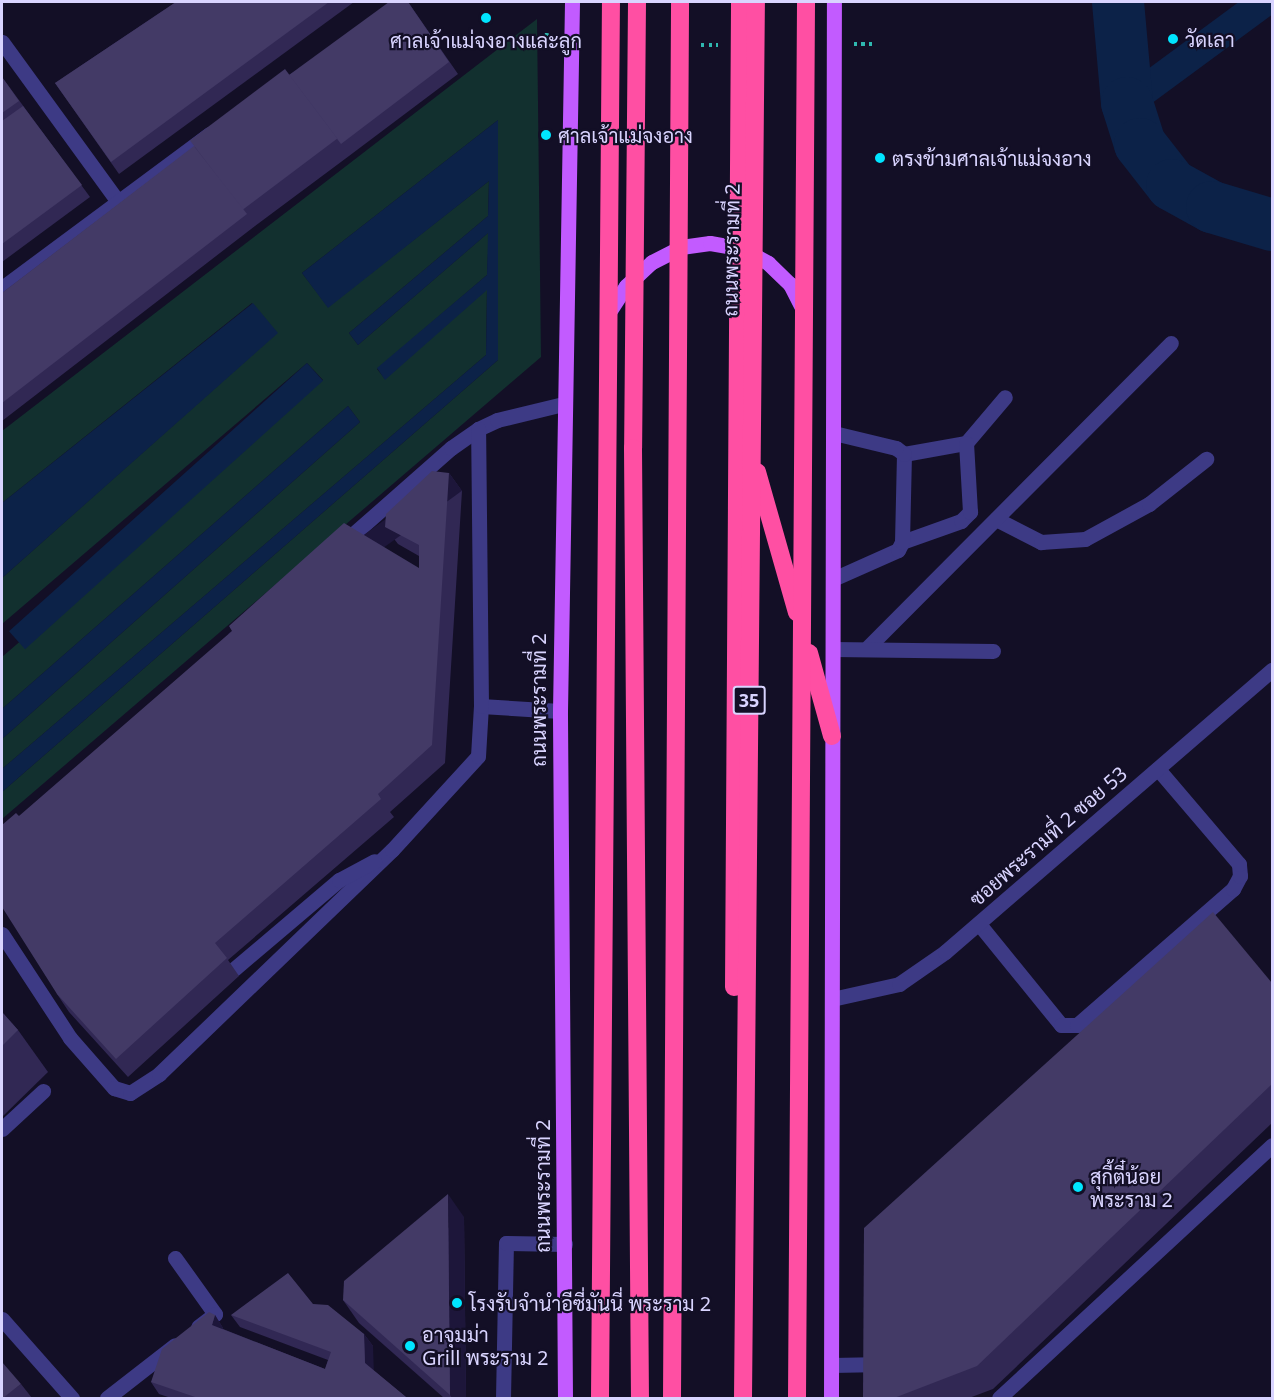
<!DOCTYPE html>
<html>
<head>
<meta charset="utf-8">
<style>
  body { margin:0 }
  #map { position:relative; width:1274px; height:1400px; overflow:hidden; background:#130f26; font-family:"Noto Sans",Sarabun,sans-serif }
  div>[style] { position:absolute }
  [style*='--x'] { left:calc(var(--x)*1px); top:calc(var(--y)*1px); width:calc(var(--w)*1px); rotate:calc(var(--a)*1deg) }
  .green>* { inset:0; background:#12302f }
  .water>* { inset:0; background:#0c2248; transform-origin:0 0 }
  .canal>* { height:30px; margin:-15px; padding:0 15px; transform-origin:15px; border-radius:15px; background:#0c2248 }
  .river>* { height:52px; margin:-26px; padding:0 26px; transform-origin:26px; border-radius:26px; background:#0c2248 }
  .path>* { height:4px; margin-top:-2px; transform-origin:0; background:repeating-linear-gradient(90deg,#2fb8b0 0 3px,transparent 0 7.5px) }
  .minor>* { height:15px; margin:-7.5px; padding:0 7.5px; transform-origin:7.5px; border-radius:7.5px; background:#3d3a85 }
  .major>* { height:15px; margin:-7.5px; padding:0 7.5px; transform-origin:7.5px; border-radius:7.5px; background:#c25bff }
  .highway>* { height:18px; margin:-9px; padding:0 9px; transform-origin:9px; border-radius:9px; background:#ff4fa3 }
  .wall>* { inset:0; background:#312854 }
  .shaded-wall>* { inset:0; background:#1d163a; transform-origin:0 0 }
  .building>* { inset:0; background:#433a66; transform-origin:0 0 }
  .dots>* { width:16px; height:16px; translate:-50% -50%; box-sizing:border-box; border:3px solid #130f26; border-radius:50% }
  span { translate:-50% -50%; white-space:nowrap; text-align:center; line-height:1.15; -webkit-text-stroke:4.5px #130f26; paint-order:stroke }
  .shield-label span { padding:2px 4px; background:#130f26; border:2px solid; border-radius:4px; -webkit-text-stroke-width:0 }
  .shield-label { font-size:18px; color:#d9d4ff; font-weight:700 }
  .poi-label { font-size:20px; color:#d9d4ff }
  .left { translate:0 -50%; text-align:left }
  .street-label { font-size:20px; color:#d9d4ff }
  .frame { position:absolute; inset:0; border:3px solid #d9d4ff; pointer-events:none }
</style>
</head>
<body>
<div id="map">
  <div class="green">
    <i style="clip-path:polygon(537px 19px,541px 357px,2px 819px,2px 792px,498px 360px,498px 120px,302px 273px,328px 307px,489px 181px,488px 216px,349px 333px,358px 345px,489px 232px,487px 275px,377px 369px,385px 379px,487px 289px,486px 355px,2px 769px,2px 739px,360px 422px,348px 406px,2px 709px,2px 657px,323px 380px,307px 363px,2px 624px,2px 578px,277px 333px,252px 303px,2px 503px,2px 431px)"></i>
  </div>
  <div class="water">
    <i style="clip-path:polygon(498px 120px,498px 360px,2px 792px,2px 769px,486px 355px,487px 290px,385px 380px,377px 368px,487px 275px,488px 233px,358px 345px,349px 333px,488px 216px,489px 181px,328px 308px,302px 273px)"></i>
    <i style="clip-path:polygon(253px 303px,278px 333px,2px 578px,2px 503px)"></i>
    <i style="left:307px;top:363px;width:24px;height:401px;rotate:48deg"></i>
    <i style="clip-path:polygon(348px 406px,360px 422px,2px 739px,2px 709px)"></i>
  </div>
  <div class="canal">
    <i style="--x:1127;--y:103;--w:170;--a:-36.4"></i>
  </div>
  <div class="river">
    <i style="--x:1118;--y:2;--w:101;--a:84.9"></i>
    <i style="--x:1127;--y:103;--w:43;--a:72.4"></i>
    <i style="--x:1140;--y:144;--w:52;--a:52"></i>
    <i style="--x:1172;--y:185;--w:46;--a:28.8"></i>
    <i style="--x:1212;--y:207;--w:63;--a:16.7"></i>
  </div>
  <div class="path">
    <i style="--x:547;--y:33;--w:14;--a:102"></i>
    <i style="--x:544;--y:47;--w:6;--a:0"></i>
    <i style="--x:854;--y:44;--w:21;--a:0"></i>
    <i style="--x:701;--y:45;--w:17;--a:0"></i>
  </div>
  <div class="minor">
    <i style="--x:2;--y:42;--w:195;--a:54"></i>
    <i style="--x:2;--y:288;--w:258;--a:-36.6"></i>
    <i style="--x:904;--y:454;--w:63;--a:-10.1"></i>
    <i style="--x:966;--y:443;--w:60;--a:-49.7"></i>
    <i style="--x:996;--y:519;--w:51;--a:27.1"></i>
    <i style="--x:1041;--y:542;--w:44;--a:-3.9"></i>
    <i style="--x:1085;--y:539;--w:73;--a:-28.7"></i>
    <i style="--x:1149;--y:504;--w:73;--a:-38.3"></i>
    <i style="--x:902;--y:542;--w:63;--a:-19.6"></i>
    <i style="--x:961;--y:521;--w:13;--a:-45"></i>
    <i style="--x:970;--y:512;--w:69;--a:-93.3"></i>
    <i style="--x:342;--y:544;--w:145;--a:-41.4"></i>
    <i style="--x:451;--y:448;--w:33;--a:-35"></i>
    <i style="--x:478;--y:429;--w:21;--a:-25"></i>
    <i style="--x:497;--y:420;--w:68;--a:-13.6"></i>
    <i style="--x:833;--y:579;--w:71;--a:-24"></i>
    <i style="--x:898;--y:550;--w:9;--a:-63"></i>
    <i style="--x:902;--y:542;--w:88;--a:-88.7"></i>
    <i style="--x:904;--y:454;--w:10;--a:-143"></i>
    <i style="--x:896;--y:448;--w:64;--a:-166.4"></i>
    <i style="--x:868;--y:647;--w:429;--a:-45.1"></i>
    <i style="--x:833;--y:649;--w:160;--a:0.7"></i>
    <i style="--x:481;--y:706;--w:79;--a:3.6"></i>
    <i style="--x:979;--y:924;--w:130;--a:50.9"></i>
    <i style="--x:1061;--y:1025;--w:16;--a:0"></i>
    <i style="--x:1077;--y:1025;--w:207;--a:-41.1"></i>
    <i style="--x:1233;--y:889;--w:15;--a:-62"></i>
    <i style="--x:1240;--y:876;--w:12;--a:-95"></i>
    <i style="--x:1239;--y:864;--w:125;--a:-130.5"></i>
    <i style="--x:2;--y:934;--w:124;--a:56.8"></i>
    <i style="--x:70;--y:1038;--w:67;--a:48.7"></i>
    <i style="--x:114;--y:1088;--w:17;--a:17"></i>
    <i style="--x:130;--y:1093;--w:35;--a:-33"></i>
    <i style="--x:159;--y:1074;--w:323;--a:-43.9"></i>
    <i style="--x:392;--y:850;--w:127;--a:-47.5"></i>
    <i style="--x:478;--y:756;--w:50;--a:-86.6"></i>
    <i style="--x:481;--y:706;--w:277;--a:-90.6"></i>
    <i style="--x:234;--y:969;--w:138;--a:-40.3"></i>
    <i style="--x:339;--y:880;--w:40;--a:-28"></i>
    <i style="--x:832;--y:999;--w:69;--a:-12.6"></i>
    <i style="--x:899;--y:984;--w:56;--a:-34.8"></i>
    <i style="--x:945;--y:952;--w:432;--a:-40.8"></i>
    <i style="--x:2;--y:1129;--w:56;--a:-42.8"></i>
    <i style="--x:175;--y:1258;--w:69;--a:54.5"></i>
    <i style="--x:215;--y:1314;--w:21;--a:143"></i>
    <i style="--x:2;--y:1319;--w:106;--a:48.5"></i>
    <i style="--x:832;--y:1365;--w:51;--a:-1.1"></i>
    <i style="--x:107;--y:1398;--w:86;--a:-37.9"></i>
    <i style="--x:503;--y:1398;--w:155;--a:-88.9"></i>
    <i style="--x:506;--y:1243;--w:59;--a:1"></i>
    <i style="--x:999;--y:1398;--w:372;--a:-42.8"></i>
  </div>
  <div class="major">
    <i style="--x:609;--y:312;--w:31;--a:-57"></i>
    <i style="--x:626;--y:286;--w:35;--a:-43"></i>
    <i style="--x:652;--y:262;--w:33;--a:-27"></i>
    <i style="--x:681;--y:247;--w:29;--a:-8"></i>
    <i style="--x:710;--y:243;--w:34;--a:10"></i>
    <i style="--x:743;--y:249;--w:29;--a:29"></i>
    <i style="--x:768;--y:263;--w:30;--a:44"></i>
    <i style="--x:790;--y:284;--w:30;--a:63"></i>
    <i style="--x:565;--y:1398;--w:687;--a:-90.42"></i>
    <i style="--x:560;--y:711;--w:709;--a:-89.03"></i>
    <i style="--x:831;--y:1398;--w:1396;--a:-89.88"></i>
  </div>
  <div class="highway">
    <i style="--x:637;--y:2;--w:446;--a:90.5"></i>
    <i style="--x:633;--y:448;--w:950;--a:89.58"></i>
    <i style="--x:757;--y:472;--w:146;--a:74.1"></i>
    <i style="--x:809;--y:653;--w:86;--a:74.5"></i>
    <i style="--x:734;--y:987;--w:985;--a:-89.65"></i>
    <i style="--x:600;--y:1398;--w:1396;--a:-89.55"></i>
    <i style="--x:672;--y:1398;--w:1396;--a:-89.67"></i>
    <i style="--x:743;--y:1398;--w:1396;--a:-89.47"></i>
    <i style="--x:797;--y:1398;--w:1396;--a:-89.63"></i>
  </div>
  <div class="wall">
    <i style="clip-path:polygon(176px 2px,354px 2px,119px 174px,55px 83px)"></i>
    <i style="clip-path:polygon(408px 2px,458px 74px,349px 156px,255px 226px,2px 421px,2px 293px,289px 75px)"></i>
    <i style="clip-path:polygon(2px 77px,90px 197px,2px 262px)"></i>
    <i style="clip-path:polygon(449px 473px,462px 491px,445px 763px,390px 812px,394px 817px,228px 960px,239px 976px,128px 1077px,69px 1012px,57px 994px,19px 816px,419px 568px,419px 556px,398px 544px,385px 527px)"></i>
    <i style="clip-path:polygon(1272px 983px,1272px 1123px,993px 1389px,969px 1398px,863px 1398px)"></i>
    <i style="clip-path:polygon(2px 1012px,18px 1030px,48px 1072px,2px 1117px)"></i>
    <i style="clip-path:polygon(464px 1217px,466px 1398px,444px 1398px,359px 1323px,343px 1300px)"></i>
    <i style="clip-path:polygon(313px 1304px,364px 1334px,373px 1346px,373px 1370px,407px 1398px,171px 1398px,159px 1394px,151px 1382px,215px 1315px,223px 1328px,223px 1329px,325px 1369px,328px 1360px,240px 1327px,231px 1315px)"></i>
    <i style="clip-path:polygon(21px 1384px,32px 1398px,2px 1398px)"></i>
  </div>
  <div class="shaded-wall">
    <i style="left:449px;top:473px;width:22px;height:273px;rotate:54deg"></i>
    <i style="clip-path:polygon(448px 1194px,464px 1217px,466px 1398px,452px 1398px,450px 1395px)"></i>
    <i style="clip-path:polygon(215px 1315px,223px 1328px,220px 1337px,212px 1325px)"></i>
    <i style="clip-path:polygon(364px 1334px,373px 1346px,374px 1375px,365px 1363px)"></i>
  </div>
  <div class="building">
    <i style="clip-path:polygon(176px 2px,329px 2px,111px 162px,55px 83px)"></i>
    <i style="clip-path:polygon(389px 2px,408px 2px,449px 62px,341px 144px,289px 75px)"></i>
    <i style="left:285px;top:69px;width:87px;height:119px;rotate:53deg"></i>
    <i style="clip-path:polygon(2px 77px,19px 101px,2px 113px)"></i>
    <i style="clip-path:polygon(23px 106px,82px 185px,2px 244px,2px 121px)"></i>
    <i style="clip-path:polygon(194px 146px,247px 214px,2px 403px,2px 293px)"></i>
    <i style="clip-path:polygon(432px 471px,449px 473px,432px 745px,378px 794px,381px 799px,215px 943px,227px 958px,116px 1059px,57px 994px,2px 907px,2px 825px,16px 813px,19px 816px,232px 631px,229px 626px,344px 523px,419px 568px,419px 545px,385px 527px,386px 514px)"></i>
    <i style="clip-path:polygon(1213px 912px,1272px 983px,1272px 1084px,977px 1366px,894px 1398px,863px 1398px,864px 1228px)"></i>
    <i style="clip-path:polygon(2px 1012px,18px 1030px,2px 1046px)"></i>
    <i style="clip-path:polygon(448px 1194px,450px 1395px,343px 1300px,344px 1281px)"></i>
    <i style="clip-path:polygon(288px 1273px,313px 1304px,328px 1305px,364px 1334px,365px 1363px,406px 1397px,406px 1398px,198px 1398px,151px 1382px,162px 1349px,209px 1312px,215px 1315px,212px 1325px,325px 1369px,331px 1352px,231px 1315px)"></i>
    <i style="clip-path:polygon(2px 1362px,21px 1384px,3px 1398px,2px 1398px)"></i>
  </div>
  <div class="dots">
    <i style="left:486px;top:18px;background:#00e5ff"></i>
    <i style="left:1173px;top:39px;background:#00e5ff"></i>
    <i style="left:546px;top:135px;background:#00e5ff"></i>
    <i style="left:880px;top:158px;background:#00e5ff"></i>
    <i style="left:1078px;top:1187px;background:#00e5ff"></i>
    <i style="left:457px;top:1303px;background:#00e5ff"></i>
    <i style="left:410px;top:1346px;background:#00e5ff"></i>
  </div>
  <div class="shield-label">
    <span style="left:749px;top:700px">35</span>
  </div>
  <div class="poi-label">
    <span class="left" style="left:1185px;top:39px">วัดเลา</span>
    <span style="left:486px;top:40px">ศาลเจ้าแม่จงอางและลูก</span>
    <span class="left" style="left:558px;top:135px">ศาลเจ้าแม่จงอาง</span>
    <span class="left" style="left:892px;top:158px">ตรงข้ามศาลเจ้าแม่จงอาง</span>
    <span class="left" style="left:1090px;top:1188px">สุกี้ตี๋น้อย<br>พระราม 2</span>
    <span class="left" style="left:469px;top:1303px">โรงรับจำนำอีซี่มันนี่ พระราม 2</span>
    <span class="left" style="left:422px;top:1346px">อาจุมม่า<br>Grill พระราม 2</span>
  </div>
  <div class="street-label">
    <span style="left:731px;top:250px;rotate:-89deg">ถนนพระรามที่ 2</span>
    <span style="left:538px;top:700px;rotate:-90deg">ถนนพระรามที่ 2</span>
    <span style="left:1048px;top:836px;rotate:-41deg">ซอยพระรามที่ 2 ซอย 53</span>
    <span style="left:542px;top:1186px;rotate:-90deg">ถนนพระรามที่ 2</span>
  </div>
  <div class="frame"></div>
</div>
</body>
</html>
